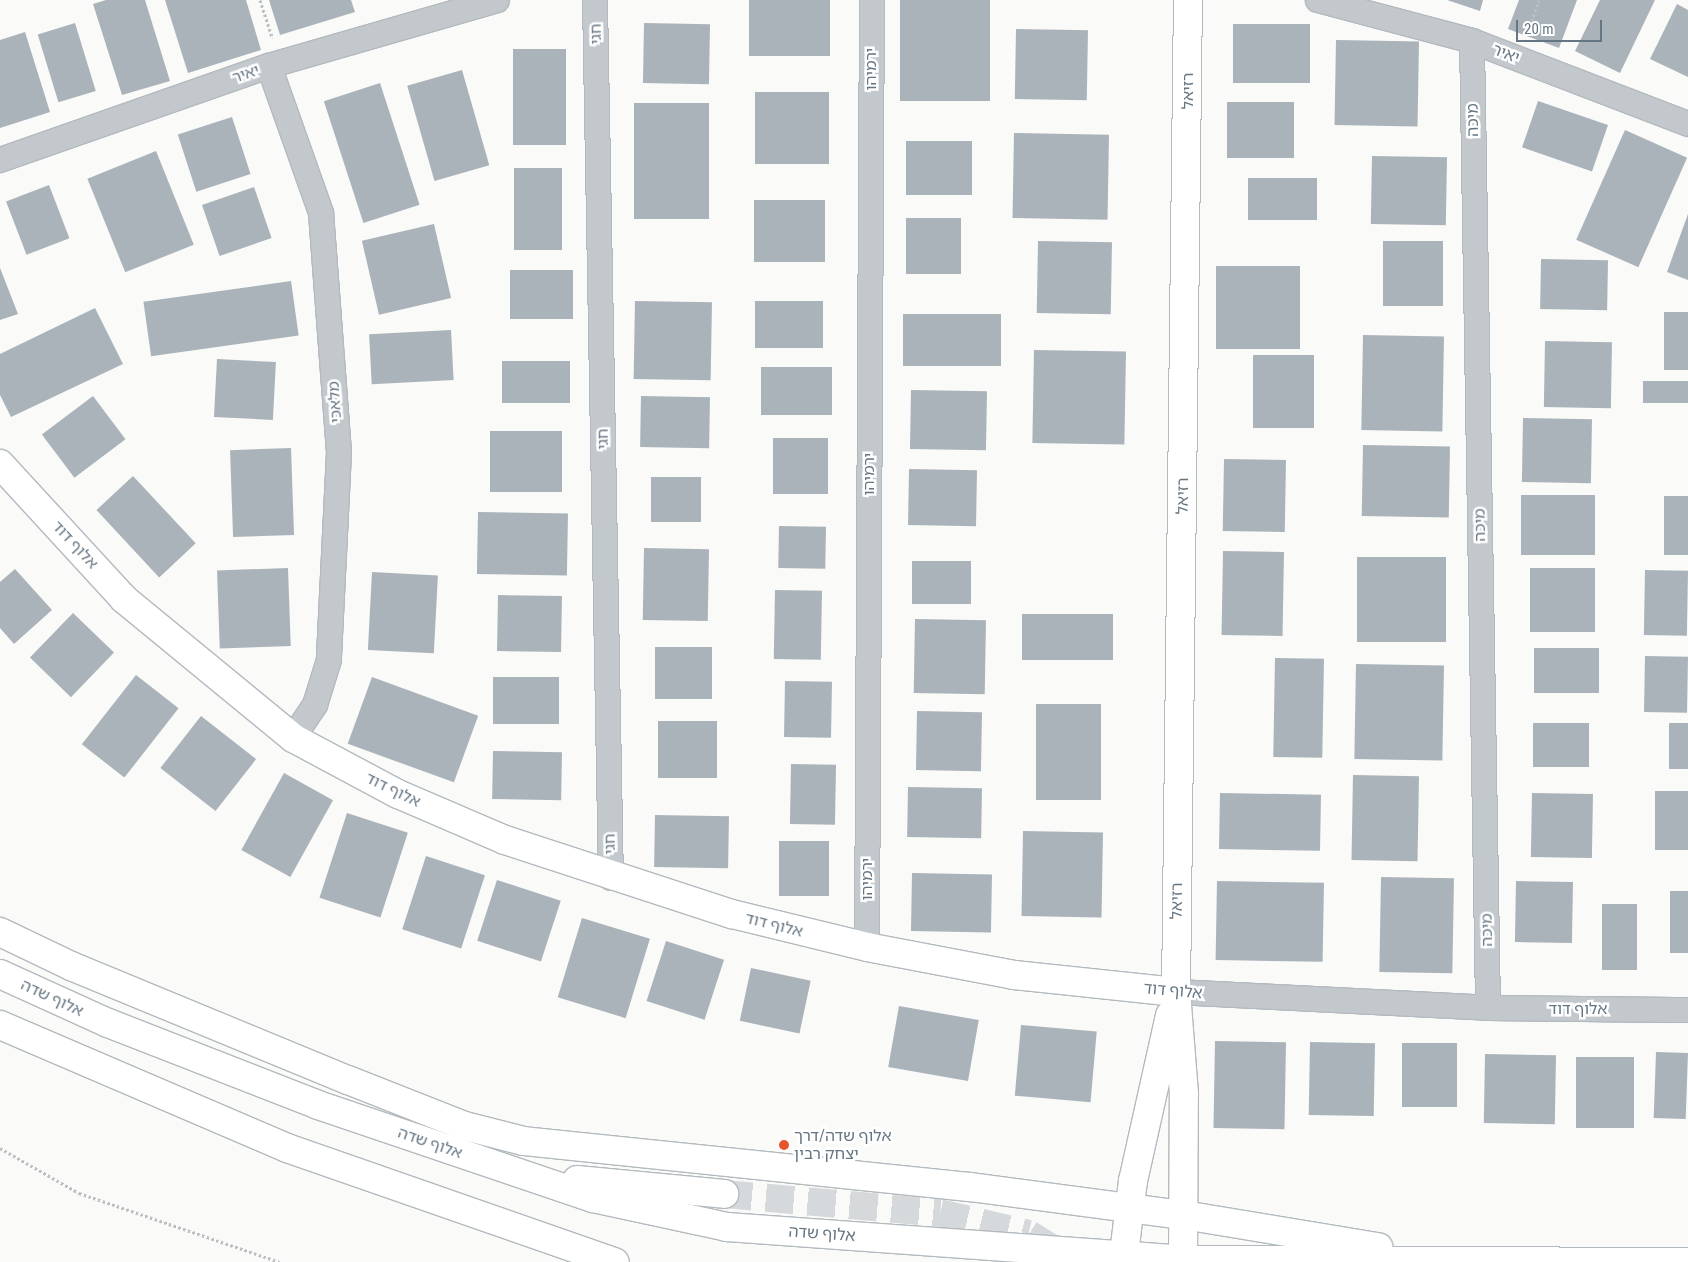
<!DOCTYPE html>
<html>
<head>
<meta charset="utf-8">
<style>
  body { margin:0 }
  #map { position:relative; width:1688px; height:1262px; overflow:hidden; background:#fafaf8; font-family:"Roboto Condensed","Noto Sans Hebrew",sans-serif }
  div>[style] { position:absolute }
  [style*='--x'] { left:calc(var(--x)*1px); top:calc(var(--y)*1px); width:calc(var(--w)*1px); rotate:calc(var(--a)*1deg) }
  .building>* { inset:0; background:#aab3b9; transform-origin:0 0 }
  .secondary-tunnel>* { height:28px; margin-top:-14px; transform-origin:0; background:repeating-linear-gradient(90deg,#d5d9db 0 28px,transparent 0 42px) }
  .path>* { height:3px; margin-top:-1.5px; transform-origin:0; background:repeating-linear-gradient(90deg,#bbbfc2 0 2.5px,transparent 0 5px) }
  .roads { filter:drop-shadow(1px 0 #b3babf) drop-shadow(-1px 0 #b3babf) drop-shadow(0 1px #b3babf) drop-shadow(0 -1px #b3babf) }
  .street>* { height:24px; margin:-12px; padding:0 12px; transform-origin:12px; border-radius:12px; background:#c3c8cc }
  .secondary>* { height:28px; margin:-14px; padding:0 14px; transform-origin:14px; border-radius:14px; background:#fff }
  .dots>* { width:14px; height:14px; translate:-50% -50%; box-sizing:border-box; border:2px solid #fff; border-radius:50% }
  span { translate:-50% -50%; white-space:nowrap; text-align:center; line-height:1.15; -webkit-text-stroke:5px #fff; paint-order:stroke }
  .street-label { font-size:16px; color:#657683 }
  .poi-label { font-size:16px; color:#657683 }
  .left { translate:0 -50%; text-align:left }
  .scale { position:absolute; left:1516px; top:20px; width:86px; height:22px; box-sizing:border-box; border:2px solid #657683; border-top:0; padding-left:6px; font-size:15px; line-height:18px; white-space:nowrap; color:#657683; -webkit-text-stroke:4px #fff; paint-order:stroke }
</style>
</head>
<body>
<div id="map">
  <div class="building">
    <i style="clip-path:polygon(106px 0,145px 0,170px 81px,122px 95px,93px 4px)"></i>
    <i style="clip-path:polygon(165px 0,246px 0,261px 50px,188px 73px)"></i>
    <i style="clip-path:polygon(269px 0,351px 0,355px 12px,280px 35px)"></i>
    <i style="left:749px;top:0;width:81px;height:56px"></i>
    <i style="left:900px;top:0;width:90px;height:101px"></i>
    <i style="clip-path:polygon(1447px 0,1483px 0,1480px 11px)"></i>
    <i style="clip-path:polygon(1519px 0,1577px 0,1559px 48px,1508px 29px)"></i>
    <i style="clip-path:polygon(1600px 0,1655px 0,1620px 73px,1575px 51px)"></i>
    <i style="clip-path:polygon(1677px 4px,1688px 10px,1688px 77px,1650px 59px)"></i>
    <i style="left:75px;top:23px;width:71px;height:39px;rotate:73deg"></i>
    <i style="left:644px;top:23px;width:66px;height:60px;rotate:1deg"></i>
    <i style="left:1233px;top:24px;width:77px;height:59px"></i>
    <i style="left:1016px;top:29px;width:72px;height:70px;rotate:1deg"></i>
    <i style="clip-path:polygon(25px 32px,50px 112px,0 128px,0 40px)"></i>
    <i style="left:1336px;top:40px;width:83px;height:85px;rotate:1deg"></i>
    <i style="left:513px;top:49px;width:53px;height:96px"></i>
    <i style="left:462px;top:70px;width:99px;height:57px;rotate:74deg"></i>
    <i style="left:380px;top:83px;width:128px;height:59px;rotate:72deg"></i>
    <i style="left:755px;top:92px;width:74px;height:72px"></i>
    <i style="left:1538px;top:101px;width:74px;height:49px;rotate:19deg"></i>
    <i style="left:1227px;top:102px;width:67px;height:56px"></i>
    <i style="left:634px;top:103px;width:75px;height:116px"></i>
    <i style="left:232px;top:117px;width:60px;height:57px;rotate:72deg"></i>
    <i style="left:1625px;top:130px;width:68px;height:120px;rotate:24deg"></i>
    <i style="left:1014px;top:133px;width:95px;height:85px;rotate:1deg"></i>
    <i style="left:906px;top:141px;width:66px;height:54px"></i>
    <i style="left:156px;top:151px;width:101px;height:74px;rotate:68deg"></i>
    <i style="left:1372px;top:156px;width:75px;height:68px;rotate:1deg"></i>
    <i style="left:514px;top:168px;width:48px;height:82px"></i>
    <i style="left:1248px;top:178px;width:69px;height:42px"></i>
    <i style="left:49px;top:185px;width:57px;height:46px;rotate:69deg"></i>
    <i style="left:254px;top:187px;width:54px;height:55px;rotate:71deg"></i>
    <i style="left:754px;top:200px;width:71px;height:62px"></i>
    <i style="clip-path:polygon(1688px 214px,1688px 280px,1667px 272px)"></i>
    <i style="left:906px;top:218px;width:55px;height:56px"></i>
    <i style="left:434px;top:224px;width:76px;height:74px;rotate:77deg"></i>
    <i style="left:1038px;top:241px;width:74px;height:72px;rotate:1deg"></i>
    <i style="left:1383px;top:241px;width:60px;height:65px"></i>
    <i style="left:1541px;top:259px;width:67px;height:50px;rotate:1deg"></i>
    <i style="left:1216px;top:266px;width:84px;height:83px"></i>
    <i style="clip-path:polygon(0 268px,18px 314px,0 320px)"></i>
    <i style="left:510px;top:270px;width:63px;height:49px"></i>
    <i style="left:291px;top:281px;width:55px;height:149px;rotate:82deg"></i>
    <i style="left:635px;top:301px;width:77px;height:78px;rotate:1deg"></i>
    <i style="left:755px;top:301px;width:68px;height:47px"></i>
    <i style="clip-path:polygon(95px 308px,123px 364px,11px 417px,0 395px,0 354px)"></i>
    <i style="left:1664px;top:312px;width:24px;height:58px"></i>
    <i style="left:903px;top:314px;width:98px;height:52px"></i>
    <i style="left:451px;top:330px;width:50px;height:82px;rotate:87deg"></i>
    <i style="left:1363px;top:335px;width:81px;height:95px;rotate:1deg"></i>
    <i style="left:1545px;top:341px;width:67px;height:66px;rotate:1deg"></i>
    <i style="left:1034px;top:350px;width:92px;height:93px;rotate:1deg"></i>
    <i style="left:1253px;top:355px;width:61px;height:73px"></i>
    <i style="left:217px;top:359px;width:59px;height:58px;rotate:3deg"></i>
    <i style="left:502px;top:361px;width:68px;height:42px"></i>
    <i style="left:761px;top:367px;width:71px;height:48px"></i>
    <i style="left:1643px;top:381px;width:45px;height:22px"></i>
    <i style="left:911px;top:390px;width:76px;height:59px;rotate:1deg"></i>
    <i style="left:93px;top:396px;width:54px;height:64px;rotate:53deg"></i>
    <i style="left:641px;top:396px;width:69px;height:51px;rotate:1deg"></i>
    <i style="left:1523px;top:418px;width:69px;height:64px;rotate:1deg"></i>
    <i style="left:490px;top:431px;width:72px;height:61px"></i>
    <i style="left:773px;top:438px;width:55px;height:56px"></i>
    <i style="left:1363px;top:445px;width:87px;height:71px;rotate:1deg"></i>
    <i style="left:291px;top:448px;width:87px;height:61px;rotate:88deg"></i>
    <i style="left:1224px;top:459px;width:62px;height:72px;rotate:1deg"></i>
    <i style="left:909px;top:469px;width:68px;height:56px;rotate:1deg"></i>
    <i style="left:133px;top:476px;width:92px;height:50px;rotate:47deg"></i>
    <i style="left:651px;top:477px;width:50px;height:45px"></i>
    <i style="left:1521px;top:495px;width:74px;height:60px"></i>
    <i style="left:1664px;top:496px;width:24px;height:59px"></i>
    <i style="left:478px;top:512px;width:90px;height:62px;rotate:1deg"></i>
    <i style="left:779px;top:526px;width:47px;height:42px;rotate:1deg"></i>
    <i style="left:644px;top:548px;width:65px;height:72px;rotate:1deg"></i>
    <i style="left:1223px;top:551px;width:61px;height:84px;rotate:1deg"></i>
    <i style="left:1357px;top:557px;width:89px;height:85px"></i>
    <i style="left:912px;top:561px;width:59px;height:43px"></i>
    <i style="left:288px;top:568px;width:78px;height:71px;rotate:88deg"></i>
    <i style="left:1530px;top:568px;width:65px;height:64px"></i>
    <i style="clip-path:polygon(15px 569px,52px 610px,14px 644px,0 628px,0 582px)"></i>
    <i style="left:1645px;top:570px;width:43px;height:65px;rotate:1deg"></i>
    <i style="left:372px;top:572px;width:66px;height:78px;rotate:3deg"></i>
    <i style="left:775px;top:590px;width:47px;height:69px;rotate:1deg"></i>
    <i style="left:498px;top:595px;width:64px;height:56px;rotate:1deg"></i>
    <i style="left:73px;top:613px;width:57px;height:62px;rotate:44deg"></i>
    <i style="left:1022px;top:614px;width:91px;height:46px"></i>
    <i style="left:915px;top:619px;width:71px;height:74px;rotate:1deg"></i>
    <i style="left:655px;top:647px;width:57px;height:52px"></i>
    <i style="left:1534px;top:648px;width:65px;height:45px"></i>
    <i style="left:1645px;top:656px;width:43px;height:56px;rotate:1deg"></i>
    <i style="left:1275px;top:658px;width:49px;height:99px;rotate:1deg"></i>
    <i style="left:1356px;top:664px;width:88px;height:95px;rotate:1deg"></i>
    <i style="left:136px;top:675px;width:54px;height:88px;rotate:38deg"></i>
    <i style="left:372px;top:677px;width:113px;height:71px;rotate:20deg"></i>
    <i style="left:493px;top:677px;width:66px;height:47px"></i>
    <i style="left:785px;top:681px;width:47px;height:56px;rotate:1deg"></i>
    <i style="left:1036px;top:704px;width:65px;height:96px"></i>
    <i style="left:917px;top:711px;width:65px;height:59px;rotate:1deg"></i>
    <i style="left:201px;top:716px;width:70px;height:66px;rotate:38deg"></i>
    <i style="left:658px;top:721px;width:59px;height:57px"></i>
    <i style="left:1533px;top:723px;width:56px;height:44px"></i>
    <i style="left:1669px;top:723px;width:19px;height:46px"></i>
    <i style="left:493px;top:751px;width:69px;height:48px;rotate:1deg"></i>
    <i style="left:791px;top:764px;width:45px;height:60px;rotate:1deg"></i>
    <i style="left:284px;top:773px;width:56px;height:88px;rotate:29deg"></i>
    <i style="left:1353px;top:775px;width:66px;height:85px;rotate:1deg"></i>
    <i style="left:908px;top:787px;width:74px;height:50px;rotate:1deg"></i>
    <i style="left:1655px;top:791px;width:33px;height:59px"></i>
    <i style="left:1220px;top:793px;width:101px;height:56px;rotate:1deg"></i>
    <i style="left:1532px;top:793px;width:61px;height:64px;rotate:1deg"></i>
    <i style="left:347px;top:813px;width:64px;height:89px;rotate:18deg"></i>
    <i style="left:655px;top:815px;width:74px;height:52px;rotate:1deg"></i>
    <i style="left:1023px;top:831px;width:80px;height:85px;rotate:1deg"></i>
    <i style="left:779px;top:841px;width:50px;height:55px"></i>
    <i style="left:426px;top:856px;width:62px;height:77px;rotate:18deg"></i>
    <i style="left:912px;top:873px;width:80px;height:58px;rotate:1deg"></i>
    <i style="left:1381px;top:877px;width:73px;height:95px;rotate:1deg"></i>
    <i style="left:497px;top:880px;width:67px;height:64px;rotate:18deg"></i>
    <i style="left:1217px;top:881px;width:107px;height:79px;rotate:1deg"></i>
    <i style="left:1516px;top:881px;width:57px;height:61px;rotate:1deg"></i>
    <i style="left:1670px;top:891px;width:18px;height:62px"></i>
    <i style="left:1602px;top:904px;width:35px;height:66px"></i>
    <i style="left:582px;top:918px;width:71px;height:83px;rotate:17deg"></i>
    <i style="left:666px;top:941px;width:61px;height:63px;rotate:18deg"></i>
    <i style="left:751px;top:968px;width:61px;height:54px;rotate:12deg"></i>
    <i style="left:899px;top:1006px;width:81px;height:62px;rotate:10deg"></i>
    <i style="left:1021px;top:1025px;width:76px;height:71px;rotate:5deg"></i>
    <i style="left:1215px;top:1041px;width:71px;height:87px;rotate:1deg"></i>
    <i style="left:1310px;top:1042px;width:65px;height:73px;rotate:1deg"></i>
    <i style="left:1402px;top:1043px;width:55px;height:64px"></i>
    <i style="left:1656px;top:1052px;width:32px;height:66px;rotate:2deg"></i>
    <i style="left:1485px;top:1054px;width:71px;height:69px;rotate:1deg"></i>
    <i style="left:1576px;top:1057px;width:58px;height:71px"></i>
  </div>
  <div class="secondary-tunnel">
    <i style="--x:724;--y:1194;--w:217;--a:5"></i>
    <i style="--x:940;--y:1213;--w:91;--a:13.3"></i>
    <i style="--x:1029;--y:1234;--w:40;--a:32"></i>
  </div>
  <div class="path">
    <i style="--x:260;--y:0;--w:40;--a:72"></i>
    <i style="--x:1527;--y:35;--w:37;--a:-71"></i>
    <i style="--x:0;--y:1148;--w:91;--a:29.7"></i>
    <i style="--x:79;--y:1193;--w:212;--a:19"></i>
  </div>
  <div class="roads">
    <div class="street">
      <i style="--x:595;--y:0;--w:878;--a:88.96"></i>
      <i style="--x:1318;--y:0;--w:159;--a:14.9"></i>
      <i style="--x:1472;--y:41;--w:231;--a:21"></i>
      <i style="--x:1472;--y:41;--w:967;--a:89.05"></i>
      <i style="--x:269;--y:66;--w:156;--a:70.5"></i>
      <i style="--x:321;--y:213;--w:240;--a:85.7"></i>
      <i style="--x:339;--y:452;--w:208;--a:92.8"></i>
      <i style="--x:329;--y:660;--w:47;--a:107.3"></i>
      <i style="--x:315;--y:705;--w:40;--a:124"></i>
      <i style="--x:0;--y:160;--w:285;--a:-19.3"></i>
      <i style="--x:269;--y:66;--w:237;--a:-16.1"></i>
      <i style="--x:867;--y:947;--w:947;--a:-89.7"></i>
      <i style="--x:1176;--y:992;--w:312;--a:2.9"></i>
      <i style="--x:1488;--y:1008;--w:200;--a:0.6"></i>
    </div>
    <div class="secondary">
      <i style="--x:0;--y:464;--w:183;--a:47.4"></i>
      <i style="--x:124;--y:599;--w:219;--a:39.4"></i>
      <i style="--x:293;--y:738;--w:119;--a:28.1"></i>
      <i style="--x:398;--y:794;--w:116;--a:23.3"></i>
      <i style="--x:505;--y:840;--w:239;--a:18.1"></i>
      <i style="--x:732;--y:914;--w:139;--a:13.7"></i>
      <i style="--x:867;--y:947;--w:150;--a:10.8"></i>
      <i style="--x:1014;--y:975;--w:163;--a:6"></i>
      <i style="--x:0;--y:932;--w:79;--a:25.6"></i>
      <i style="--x:71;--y:966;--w:300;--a:22.4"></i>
      <i style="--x:348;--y:1080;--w:126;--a:21.5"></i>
      <i style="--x:465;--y:1126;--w:61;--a:14.3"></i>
      <i style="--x:524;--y:1141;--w:448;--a:5.9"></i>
      <i style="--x:970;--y:1187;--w:216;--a:7.5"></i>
      <i style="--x:1184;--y:1215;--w:197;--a:9.4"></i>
      <i style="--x:0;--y:974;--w:119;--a:24.4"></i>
      <i style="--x:108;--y:1023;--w:225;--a:21.3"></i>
      <i style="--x:318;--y:1105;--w:290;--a:18.7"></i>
      <i style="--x:593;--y:1198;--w:137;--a:12.2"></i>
      <i style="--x:727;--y:1227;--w:457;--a:4.1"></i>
      <i style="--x:1183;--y:1260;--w:505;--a:0.23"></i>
      <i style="--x:0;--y:1025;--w:312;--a:23.2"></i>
      <i style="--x:287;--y:1148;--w:347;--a:19.2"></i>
      <i style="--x:577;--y:1180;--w:148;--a:5.4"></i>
      <i style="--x:1123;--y:1262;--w:82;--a:-83"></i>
      <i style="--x:1133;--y:1181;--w:170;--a:-77.4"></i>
      <i style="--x:1183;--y:1262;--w:168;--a:-89.7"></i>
      <i style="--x:1184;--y:1094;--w:102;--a:-94.5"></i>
      <i style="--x:1176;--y:992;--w:992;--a:-89.31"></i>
    </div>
  </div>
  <div class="dots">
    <i style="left:784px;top:1145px;background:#e4572e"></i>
  </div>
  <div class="street-label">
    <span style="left:596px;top:34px;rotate:-91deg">חגי</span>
    <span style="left:1506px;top:54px;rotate:21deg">יאיר</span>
    <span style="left:871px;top:69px;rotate:-90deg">ירמיהו</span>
    <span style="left:246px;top:74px;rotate:-19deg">יאיר</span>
    <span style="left:1188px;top:91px;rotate:-90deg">רזיאל</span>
    <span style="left:1473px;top:120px;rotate:-91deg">מיכה</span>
    <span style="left:335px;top:402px;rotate:-94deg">מלאכי</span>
    <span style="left:603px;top:439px;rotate:-91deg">חגי</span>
    <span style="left:869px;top:474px;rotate:-90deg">ירמיהו</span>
    <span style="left:1183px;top:496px;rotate:-89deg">רזיאל</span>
    <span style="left:1480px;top:525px;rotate:-91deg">מיכה</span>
    <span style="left:75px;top:545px;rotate:47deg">אלוף דוד</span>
    <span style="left:393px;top:790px;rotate:26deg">אלוף דוד</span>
    <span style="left:610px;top:844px;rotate:-91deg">חגי</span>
    <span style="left:867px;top:879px;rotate:-90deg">ירמיהו</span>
    <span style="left:1177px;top:901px;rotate:-89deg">רזיאל</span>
    <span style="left:774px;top:925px;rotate:14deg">אלוף דוד</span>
    <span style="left:1487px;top:930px;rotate:-91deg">מיכה</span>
    <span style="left:1173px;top:991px;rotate:5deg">אלוף דוד</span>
    <span style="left:52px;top:998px;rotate:25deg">אלוף שדה</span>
    <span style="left:1578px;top:1009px">אלוף דוד</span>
    <span style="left:430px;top:1143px;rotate:19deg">אלוף שדה</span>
    <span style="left:822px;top:1234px;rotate:4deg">אלוף שדה</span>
  </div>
  <div class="poi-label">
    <span class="left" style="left:794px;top:1145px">אלוף שדה/דרך<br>יצחק רבין</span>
  </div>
  <div class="scale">20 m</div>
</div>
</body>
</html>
